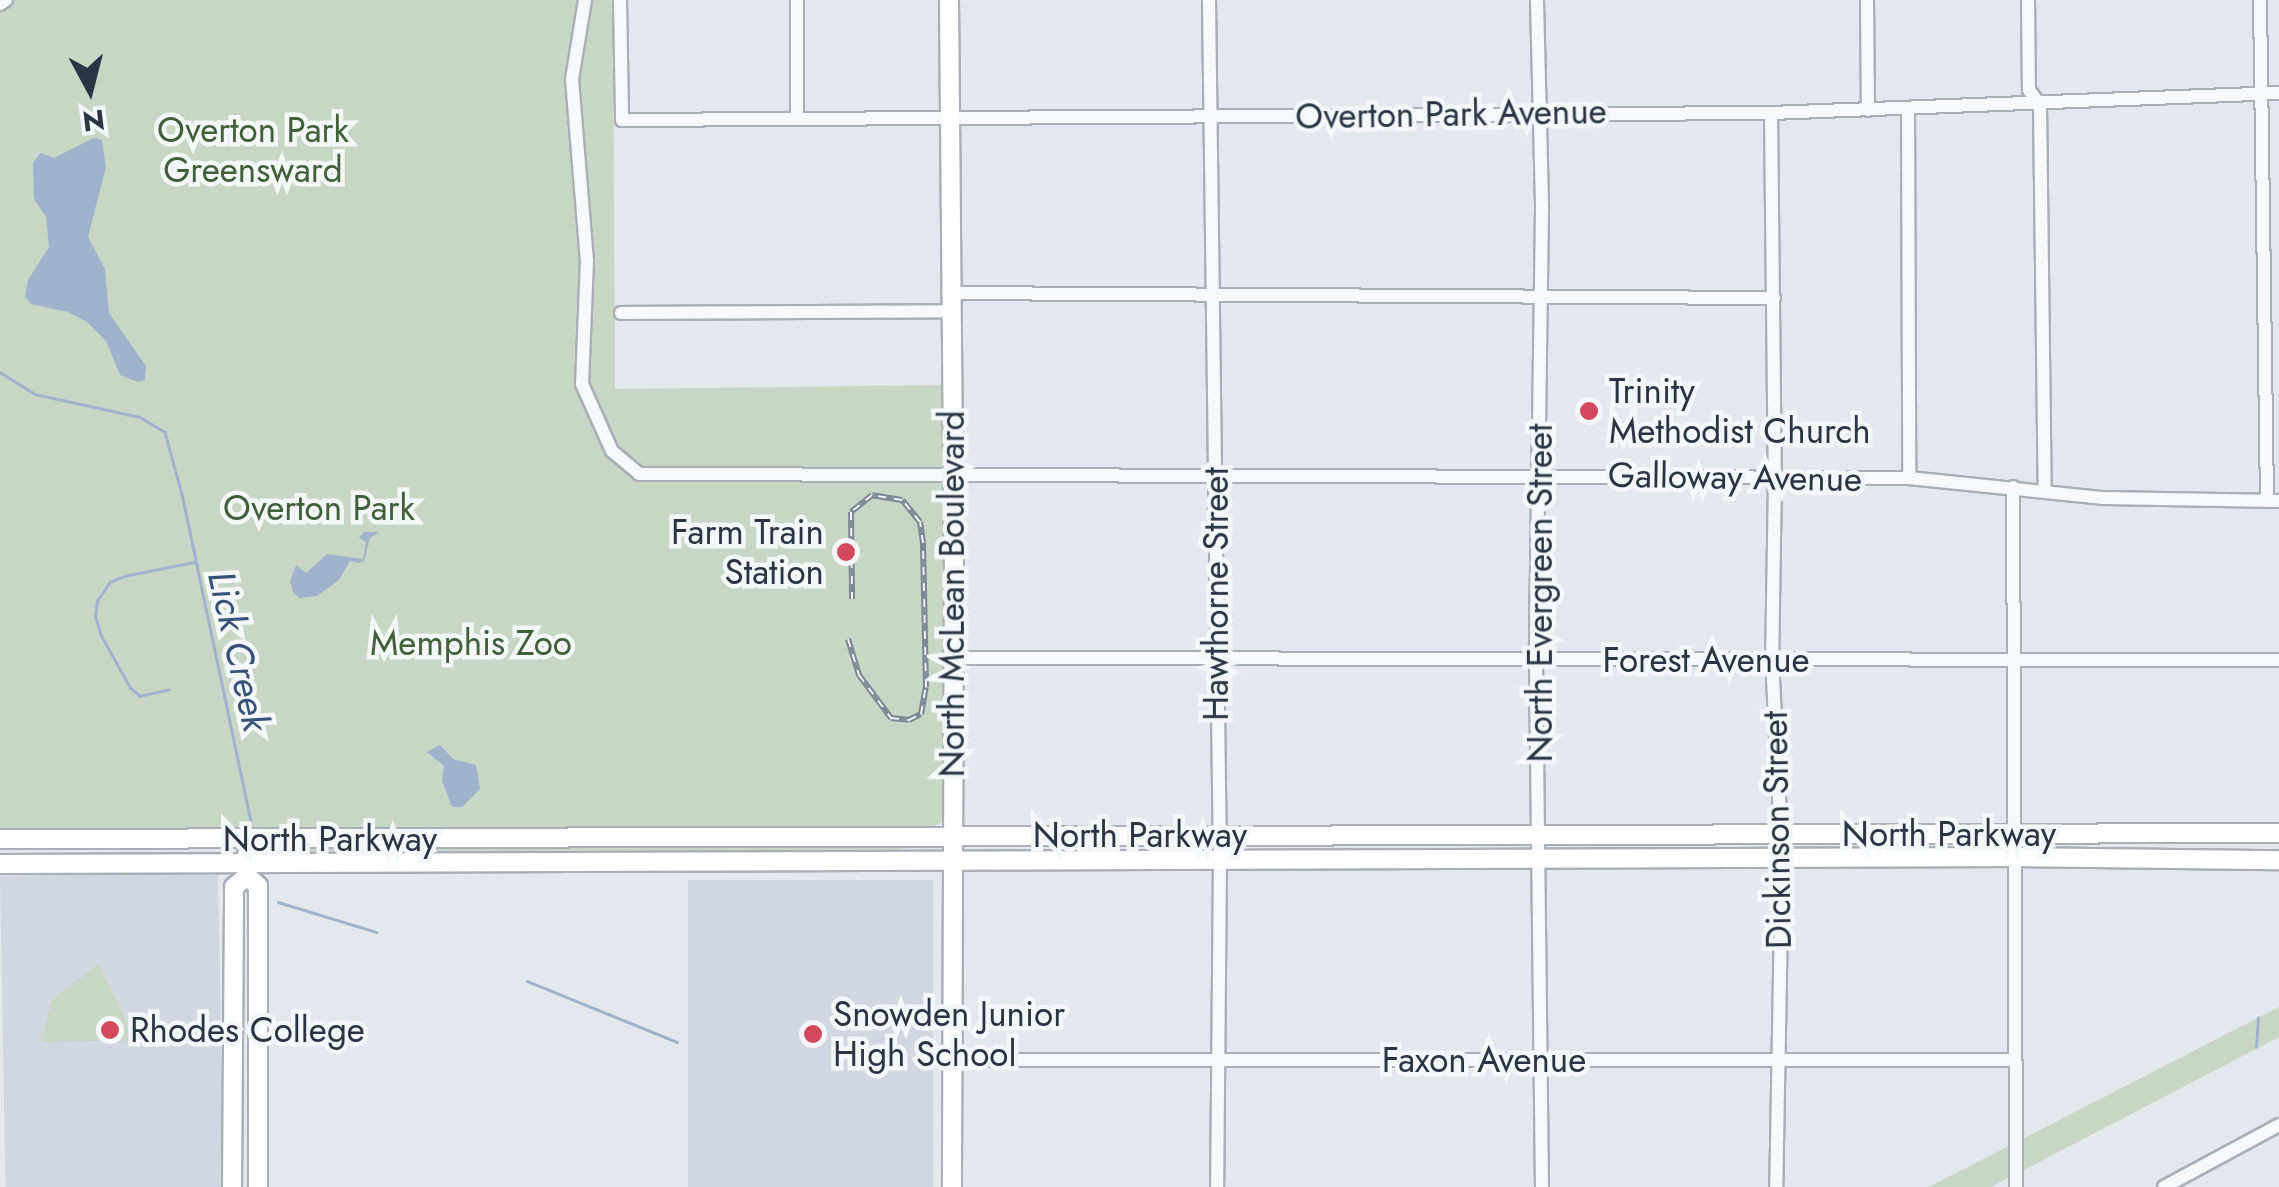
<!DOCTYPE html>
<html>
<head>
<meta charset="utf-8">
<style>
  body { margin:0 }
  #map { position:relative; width:2279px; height:1187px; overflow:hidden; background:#e4e7ec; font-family:Jost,sans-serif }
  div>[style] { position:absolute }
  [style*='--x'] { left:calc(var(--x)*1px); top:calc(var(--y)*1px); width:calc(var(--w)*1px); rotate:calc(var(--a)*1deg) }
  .built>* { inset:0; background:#d2d6de; transform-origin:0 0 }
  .green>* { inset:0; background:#c9d6c5 }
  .water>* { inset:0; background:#9fb4cc }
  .stream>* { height:2.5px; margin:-1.25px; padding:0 1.25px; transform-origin:1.25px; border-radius:1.25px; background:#9fb4cc }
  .roads { filter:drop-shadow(2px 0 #a9aeb7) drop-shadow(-2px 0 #a9aeb7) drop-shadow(0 2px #a9aeb7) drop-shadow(0 -2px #a9aeb7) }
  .minor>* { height:12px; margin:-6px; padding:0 6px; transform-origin:6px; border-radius:6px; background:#f7f8fa }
  .major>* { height:18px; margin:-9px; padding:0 9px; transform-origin:9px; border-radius:9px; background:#fff }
  .rail>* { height:6px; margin-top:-3px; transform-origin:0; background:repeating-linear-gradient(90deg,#f4f6f9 0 8px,#7d8696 0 16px); box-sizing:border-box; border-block:2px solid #7d8696 }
  .dots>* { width:28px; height:28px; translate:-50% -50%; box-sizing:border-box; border:5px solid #f4f6f9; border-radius:50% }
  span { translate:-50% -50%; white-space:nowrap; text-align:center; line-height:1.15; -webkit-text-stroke:9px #f4f6f9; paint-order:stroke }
  .street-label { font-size:35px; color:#2b3445 }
  .park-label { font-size:35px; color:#3f6138 }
  .poi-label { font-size:35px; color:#2b3445 }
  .left { translate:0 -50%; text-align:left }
  .right { translate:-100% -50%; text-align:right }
  .water-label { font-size:38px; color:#34527a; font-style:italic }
  .north { position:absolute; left:40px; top:40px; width:100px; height:100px; -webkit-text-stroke:8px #f4f6f9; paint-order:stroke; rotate:173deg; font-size:28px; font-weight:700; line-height:40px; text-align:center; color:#2b3445 }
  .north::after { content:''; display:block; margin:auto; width:35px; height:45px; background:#2b3445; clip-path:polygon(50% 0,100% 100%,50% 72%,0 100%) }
</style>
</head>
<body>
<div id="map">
  <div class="built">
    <i style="left:218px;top:872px;width:315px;height:218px;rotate:89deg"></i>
    <i style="left:933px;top:880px;width:307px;height:245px;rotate:90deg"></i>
  </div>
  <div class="green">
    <i style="clip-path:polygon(0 0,613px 0,615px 389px,946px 385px,943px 822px,934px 826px,0 830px)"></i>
    <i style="clip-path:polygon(344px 845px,939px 845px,865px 853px,270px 852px)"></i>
    <i style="clip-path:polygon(98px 964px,136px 1040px,42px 1042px,51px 1001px)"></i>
    <i style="clip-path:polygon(2279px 1007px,2279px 1037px,1991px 1187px,1929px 1187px)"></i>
  </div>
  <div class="water">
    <i style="clip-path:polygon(94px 138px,102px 140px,106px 167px,88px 237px,105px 269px,109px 313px,146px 366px,145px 380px,138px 382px,120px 375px,106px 341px,87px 322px,68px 312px,31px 304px,25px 297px,28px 280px,49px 247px,46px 217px,34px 199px,33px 162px,41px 153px,54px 158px)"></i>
    <i style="clip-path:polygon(364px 532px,379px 532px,370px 538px,364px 561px,358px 563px,350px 561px,339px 580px,317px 596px,299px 598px,293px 592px,290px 581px,296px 565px,306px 573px,327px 554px,363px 559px,366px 542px,359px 538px)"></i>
    <i style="clip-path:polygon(440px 745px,453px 759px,476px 765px,480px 789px,462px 807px,452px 807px,442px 781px,444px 766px,427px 752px)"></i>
  </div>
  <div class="stream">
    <i style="--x:0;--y:372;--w:41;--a:32.2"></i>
    <i style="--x:35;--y:394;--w:107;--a:12.4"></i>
    <i style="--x:140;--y:417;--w:29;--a:31"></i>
    <i style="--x:165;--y:432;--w:64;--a:74.7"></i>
    <i style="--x:182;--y:494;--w:334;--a:78.1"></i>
    <i style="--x:169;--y:690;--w:30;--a:168"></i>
    <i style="--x:140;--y:696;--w:13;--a:-141"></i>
    <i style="--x:130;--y:688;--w:60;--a:-119.1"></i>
    <i style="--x:101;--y:636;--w:21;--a:-107"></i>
    <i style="--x:95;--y:616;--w:15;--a:-82"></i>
    <i style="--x:97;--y:601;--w:23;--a:-56"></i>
    <i style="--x:110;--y:582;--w:15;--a:-23"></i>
    <i style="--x:124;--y:576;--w:71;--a:-11.3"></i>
    <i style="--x:278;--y:902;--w:103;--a:16.9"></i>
    <i style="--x:527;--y:981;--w:162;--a:22.1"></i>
    <i style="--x:2256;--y:1047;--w:29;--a:-86"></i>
  </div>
  <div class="roads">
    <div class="minor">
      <i style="--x:585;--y:0;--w:80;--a:99.3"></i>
      <i style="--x:572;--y:79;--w:182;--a:85.3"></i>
      <i style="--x:587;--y:260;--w:124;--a:92.3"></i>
      <i style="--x:582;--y:384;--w:73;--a:65.9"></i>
      <i style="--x:612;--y:451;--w:35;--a:40"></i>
      <i style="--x:639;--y:474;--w:1270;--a:0.18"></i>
      <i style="--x:1909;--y:478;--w:196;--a:5.9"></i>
      <i style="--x:2104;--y:498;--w:175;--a:1"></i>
      <i style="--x:620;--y:0;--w:120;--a:89"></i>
      <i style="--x:622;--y:120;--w:1149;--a:-0.35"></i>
      <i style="--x:1771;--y:113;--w:508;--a:-2.25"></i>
      <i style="--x:1209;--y:0;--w:860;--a:89.27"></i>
      <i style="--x:1220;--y:860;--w:327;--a:90.5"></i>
      <i style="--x:1537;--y:0;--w:210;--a:88.6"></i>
      <i style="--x:1542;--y:210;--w:451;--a:90.8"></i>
      <i style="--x:1536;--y:661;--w:526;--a:89.35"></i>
      <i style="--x:1867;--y:0;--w:110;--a:89.5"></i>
      <i style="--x:2028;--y:0;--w:90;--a:89.4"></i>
      <i style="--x:2029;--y:90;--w:19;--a:54"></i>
      <i style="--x:2040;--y:105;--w:385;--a:89.3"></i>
      <i style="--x:2260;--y:0;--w:501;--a:89.2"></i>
      <i style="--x:0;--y:4;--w:7;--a:-34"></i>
      <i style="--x:1908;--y:108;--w:370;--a:89.8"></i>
      <i style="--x:1771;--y:113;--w:364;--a:89.4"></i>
      <i style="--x:1775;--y:477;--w:182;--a:90.9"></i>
      <i style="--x:1772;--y:659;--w:200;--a:87.1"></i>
      <i style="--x:1782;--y:859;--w:328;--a:91"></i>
      <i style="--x:797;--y:119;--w:119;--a:-90"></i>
      <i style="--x:949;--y:293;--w:825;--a:0.35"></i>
      <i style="--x:621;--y:313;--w:329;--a:-0.3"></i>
      <i style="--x:2013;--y:487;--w:700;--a:89.75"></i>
      <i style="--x:954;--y:658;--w:1325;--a:0.09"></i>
      <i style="--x:953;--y:1060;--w:1062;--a:0"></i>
      <i style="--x:2164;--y:1187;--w:131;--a:-28.3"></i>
    </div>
    <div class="major">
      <i style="--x:949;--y:0;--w:568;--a:89.5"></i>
      <i style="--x:954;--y:568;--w:619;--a:90.19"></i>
      <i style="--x:0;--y:839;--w:2279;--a:-0.15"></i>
      <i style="--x:247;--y:855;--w:21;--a:90"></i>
      <i style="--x:247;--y:876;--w:15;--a:42"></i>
      <i style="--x:258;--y:886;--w:301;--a:90"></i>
      <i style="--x:0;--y:864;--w:2016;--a:-0.2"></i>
      <i style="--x:2016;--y:857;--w:263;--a:0.7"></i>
      <i style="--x:232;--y:1187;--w:300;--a:-89.6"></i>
      <i style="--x:234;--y:887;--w:17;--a:-40"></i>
    </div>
  </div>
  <div class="rail">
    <i style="--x:848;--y:639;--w:38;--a:73"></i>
    <i style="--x:859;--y:675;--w:54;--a:53.3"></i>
    <i style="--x:891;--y:718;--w:18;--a:6"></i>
    <i style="--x:909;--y:720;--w:13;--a:-27"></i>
    <i style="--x:921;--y:714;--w:27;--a:-80"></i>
    <i style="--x:926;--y:687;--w:144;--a:-91.2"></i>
    <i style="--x:923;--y:543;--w:21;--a:-98"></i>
    <i style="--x:920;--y:522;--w:28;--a:-129"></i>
    <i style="--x:902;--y:500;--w:30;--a:-171"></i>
    <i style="--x:872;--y:495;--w:27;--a:141"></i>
    <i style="--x:851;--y:512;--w:87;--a:89.3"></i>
  </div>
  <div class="dots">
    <i style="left:1589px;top:411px;background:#d1495b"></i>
    <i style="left:846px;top:552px;background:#d1495b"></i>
    <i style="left:110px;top:1030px;background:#d1495b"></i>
    <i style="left:813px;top:1034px;background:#d1495b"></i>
  </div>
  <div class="street-label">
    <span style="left:1451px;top:114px;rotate:-1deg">Overton Park Avenue</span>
    <span style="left:1735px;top:477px;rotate:1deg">Galloway Avenue</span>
    <span style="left:1540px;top:593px;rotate:-90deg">North Evergreen Street</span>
    <span style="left:952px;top:594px;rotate:-90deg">North McLean Boulevard</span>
    <span style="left:1216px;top:594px;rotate:-90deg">Hawthorne Street</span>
    <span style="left:1706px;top:660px">Forest Avenue</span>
    <span style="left:1777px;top:830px;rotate:-91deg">Dickinson Street</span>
    <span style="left:1949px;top:834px">North Parkway</span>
    <span style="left:1140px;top:835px">North Parkway</span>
    <span style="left:330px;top:839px">North Parkway</span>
    <span style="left:1484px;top:1060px">Faxon Avenue</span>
  </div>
  <div class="park-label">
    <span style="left:253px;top:150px">Overton Park<br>Greensward</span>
    <span style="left:319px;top:508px">Overton Park</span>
    <span style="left:471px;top:643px">Memphis Zoo</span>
  </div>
  <div class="poi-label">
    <span class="left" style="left:1609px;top:411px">Trinity<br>Methodist Church</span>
    <span class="right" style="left:824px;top:552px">Farm Train<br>Station</span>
    <span class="left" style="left:833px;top:1034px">Snowden Junior<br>High School</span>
    <span class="left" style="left:130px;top:1030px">Rhodes College</span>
  </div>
  <div class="water-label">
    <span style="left:239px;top:651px;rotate:77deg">Lick Creek</span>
  </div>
  <div class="north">N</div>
</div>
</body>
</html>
